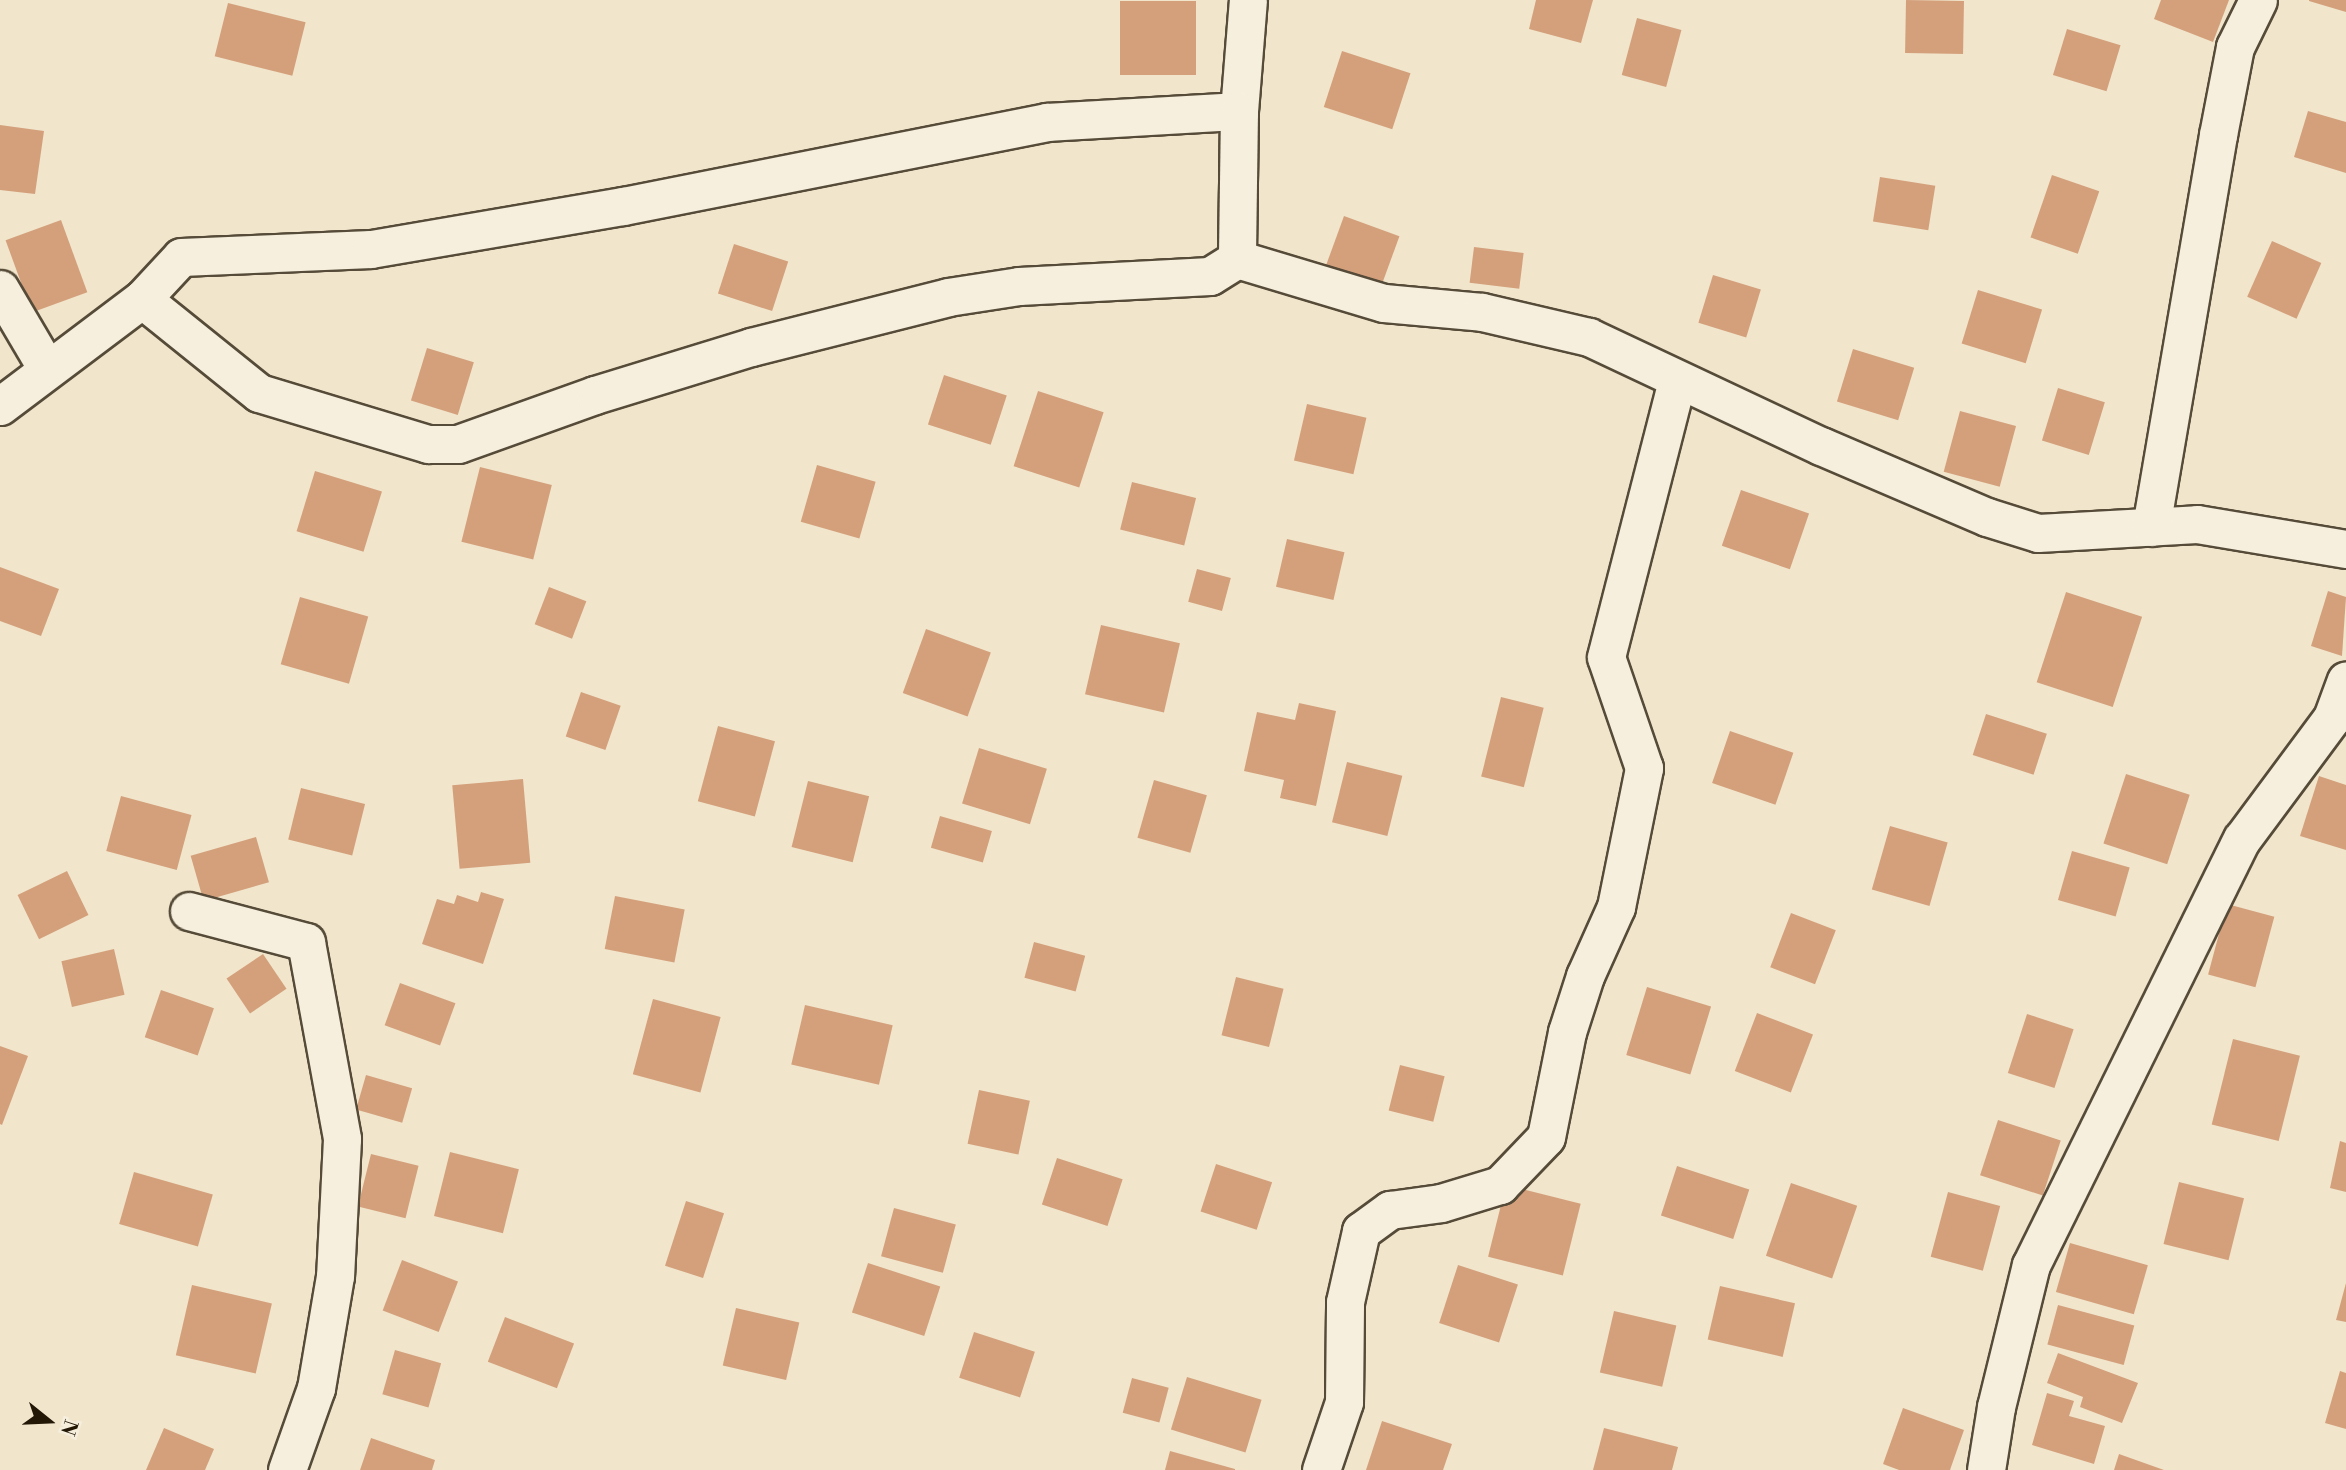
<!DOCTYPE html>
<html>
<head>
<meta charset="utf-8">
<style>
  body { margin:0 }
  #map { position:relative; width:2346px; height:1470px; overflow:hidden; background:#f1e6cc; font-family:"Libre Bodoni",serif }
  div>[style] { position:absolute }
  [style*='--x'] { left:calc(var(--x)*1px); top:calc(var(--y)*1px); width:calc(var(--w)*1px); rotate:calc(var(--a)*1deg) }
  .building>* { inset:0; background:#d4a07c; transform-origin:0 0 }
  .roads { filter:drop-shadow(2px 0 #564b38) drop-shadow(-2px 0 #564b38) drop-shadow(0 2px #564b38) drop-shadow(0 -2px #564b38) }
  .minor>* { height:37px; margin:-18.5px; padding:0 18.5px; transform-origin:18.5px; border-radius:18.5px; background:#f6efde }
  span { translate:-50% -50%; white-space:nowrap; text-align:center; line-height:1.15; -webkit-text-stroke:5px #f6efde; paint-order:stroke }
  .north { position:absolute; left:14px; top:1386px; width:70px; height:70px; -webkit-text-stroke:5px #f6efde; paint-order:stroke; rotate:108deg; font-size:19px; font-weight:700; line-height:28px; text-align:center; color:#231706 }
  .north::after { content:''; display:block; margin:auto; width:24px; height:32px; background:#231706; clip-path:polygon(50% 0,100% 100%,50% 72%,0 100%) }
</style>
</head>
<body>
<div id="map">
  <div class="building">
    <i style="clip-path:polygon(1536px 0,1593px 0,1581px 43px,1529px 29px)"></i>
    <i style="left:1906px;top:0;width:58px;height:53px;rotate:1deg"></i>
    <i style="clip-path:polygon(2161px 0,2229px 0,2213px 42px,2154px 19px)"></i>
    <i style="clip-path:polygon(2309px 0,2346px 0,2346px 12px,2309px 1px)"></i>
    <i style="left:1120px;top:1px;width:76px;height:74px"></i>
    <i style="left:228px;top:3px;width:80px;height:55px;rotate:14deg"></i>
    <i style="left:1637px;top:18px;width:46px;height:59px;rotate:15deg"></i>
    <i style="left:2067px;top:29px;width:56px;height:48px;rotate:17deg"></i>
    <i style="left:1342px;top:51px;width:72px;height:59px;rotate:18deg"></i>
    <i style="clip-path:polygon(2308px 111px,2346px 122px,2346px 173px,2294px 157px)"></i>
    <i style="clip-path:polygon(0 125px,44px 131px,35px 194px,0 190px)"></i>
    <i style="left:2052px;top:175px;width:50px;height:66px;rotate:19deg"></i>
    <i style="left:1880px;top:177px;width:56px;height:45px;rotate:9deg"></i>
    <i style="left:1344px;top:216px;width:59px;height:52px;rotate:20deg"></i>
    <i style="left:61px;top:220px;width:77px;height:59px;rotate:70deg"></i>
    <i style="left:2272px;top:241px;width:54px;height:61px;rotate:24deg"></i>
    <i style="left:734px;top:244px;width:57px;height:52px;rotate:18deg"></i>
    <i style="left:1474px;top:247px;width:50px;height:36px;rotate:7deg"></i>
    <i style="left:1713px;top:275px;width:50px;height:50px;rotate:17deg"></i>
    <i style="left:1978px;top:290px;width:67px;height:56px;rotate:17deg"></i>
    <i style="left:427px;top:348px;width:49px;height:55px;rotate:17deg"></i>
    <i style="left:1853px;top:349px;width:64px;height:55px;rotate:17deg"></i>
    <i style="left:944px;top:375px;width:66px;height:52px;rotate:18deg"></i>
    <i style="left:2058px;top:388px;width:49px;height:55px;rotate:17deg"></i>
    <i style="left:1038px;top:391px;width:69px;height:79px;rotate:18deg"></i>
    <i style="left:1307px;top:404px;width:61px;height:58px;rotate:13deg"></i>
    <i style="left:1960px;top:411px;width:58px;height:63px;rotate:15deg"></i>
    <i style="left:817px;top:465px;width:61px;height:59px;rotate:16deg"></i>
    <i style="left:480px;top:467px;width:74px;height:77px;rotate:14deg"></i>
    <i style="left:315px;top:471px;width:70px;height:63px;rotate:17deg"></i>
    <i style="left:1132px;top:482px;width:66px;height:49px;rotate:14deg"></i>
    <i style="left:1741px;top:490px;width:72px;height:59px;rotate:19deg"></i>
    <i style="left:1287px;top:539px;width:59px;height:49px;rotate:13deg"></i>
    <i style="clip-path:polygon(0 567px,59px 589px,41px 636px,0 621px)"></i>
    <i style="left:1197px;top:569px;width:35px;height:34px;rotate:15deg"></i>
    <i style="left:549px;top:587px;width:40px;height:40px;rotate:21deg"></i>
    <i style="clip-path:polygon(2328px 591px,2346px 597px,2342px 656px,2311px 646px)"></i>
    <i style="left:2066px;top:592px;width:80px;height:95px;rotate:18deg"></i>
    <i style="left:300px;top:597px;width:71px;height:70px;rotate:16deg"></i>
    <i style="left:1101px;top:625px;width:81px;height:71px;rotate:13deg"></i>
    <i style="left:926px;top:629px;width:69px;height:68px;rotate:20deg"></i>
    <i style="left:581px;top:692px;width:42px;height:47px;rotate:19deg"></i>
    <i style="left:1501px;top:697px;width:44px;height:82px;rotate:14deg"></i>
    <i style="clip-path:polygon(1299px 703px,1336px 711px,1316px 806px,1280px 798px,1284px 780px,1244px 771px,1257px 712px,1295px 720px)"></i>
    <i style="left:1986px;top:714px;width:64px;height:43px;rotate:18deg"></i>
    <i style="left:718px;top:726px;width:59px;height:78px;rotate:15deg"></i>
    <i style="left:1730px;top:731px;width:67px;height:55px;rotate:19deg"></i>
    <i style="left:979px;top:748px;width:71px;height:58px;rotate:17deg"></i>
    <i style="left:1347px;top:762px;width:57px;height:62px;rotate:14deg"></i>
    <i style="left:2126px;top:774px;width:67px;height:73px;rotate:18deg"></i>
    <i style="clip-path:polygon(2319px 776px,2346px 785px,2346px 850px,2300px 836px)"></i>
    <i style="left:523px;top:779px;width:84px;height:71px;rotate:85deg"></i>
    <i style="left:1154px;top:780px;width:55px;height:60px;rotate:16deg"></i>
    <i style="left:808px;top:781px;width:63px;height:68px;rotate:14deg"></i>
    <i style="left:301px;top:788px;width:66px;height:53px;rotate:14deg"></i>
    <i style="left:121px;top:796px;width:73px;height:57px;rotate:15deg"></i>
    <i style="left:940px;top:816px;width:54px;height:33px;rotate:16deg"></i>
    <i style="left:1890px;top:826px;width:60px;height:66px;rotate:16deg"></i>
    <i style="left:256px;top:837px;width:47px;height:68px;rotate:74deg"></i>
    <i style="left:2072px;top:851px;width:60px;height:51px;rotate:16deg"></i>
    <i style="left:67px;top:871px;width:49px;height:55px;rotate:64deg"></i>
    <i style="clip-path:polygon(481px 892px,504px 899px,483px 964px,422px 944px,437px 899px,454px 904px,457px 895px,478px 902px)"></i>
    <i style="left:615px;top:896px;width:71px;height:54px;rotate:11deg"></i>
    <i style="left:2227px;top:904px;width:49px;height:73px;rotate:15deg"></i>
    <i style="left:1791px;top:913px;width:48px;height:58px;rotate:21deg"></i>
    <i style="left:1034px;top:942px;width:53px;height:37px;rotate:15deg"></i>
    <i style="left:114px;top:949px;width:47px;height:54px;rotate:77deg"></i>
    <i style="left:263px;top:954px;width:42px;height:44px;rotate:56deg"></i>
    <i style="left:1236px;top:977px;width:49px;height:60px;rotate:14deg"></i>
    <i style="left:400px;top:983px;width:59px;height:45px;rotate:20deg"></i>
    <i style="left:1647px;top:987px;width:67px;height:71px;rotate:17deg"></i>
    <i style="left:161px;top:990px;width:56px;height:50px;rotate:19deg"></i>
    <i style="left:653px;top:999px;width:70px;height:78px;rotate:15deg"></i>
    <i style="left:805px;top:1005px;width:90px;height:61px;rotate:13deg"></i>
    <i style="left:1757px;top:1013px;width:60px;height:62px;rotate:21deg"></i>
    <i style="left:2027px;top:1014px;width:49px;height:62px;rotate:18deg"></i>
    <i style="left:2233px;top:1039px;width:69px;height:88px;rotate:14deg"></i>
    <i style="clip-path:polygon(0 1046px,28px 1056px,2px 1125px,0 1124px)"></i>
    <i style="left:1400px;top:1065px;width:46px;height:47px;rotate:14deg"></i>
    <i style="left:366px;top:1075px;width:48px;height:36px;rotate:16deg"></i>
    <i style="left:979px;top:1090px;width:52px;height:55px;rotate:12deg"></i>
    <i style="left:1998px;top:1120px;width:66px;height:58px;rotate:18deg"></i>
    <i style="clip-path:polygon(2340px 1141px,2346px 1143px,2346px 1192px,2330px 1188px)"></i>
    <i style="left:450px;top:1152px;width:71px;height:66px;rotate:14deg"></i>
    <i style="left:371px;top:1154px;width:49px;height:54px;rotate:14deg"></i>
    <i style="left:1057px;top:1158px;width:69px;height:49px;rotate:18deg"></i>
    <i style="left:1216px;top:1164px;width:59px;height:50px;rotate:18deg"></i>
    <i style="left:1677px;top:1166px;width:76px;height:52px;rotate:18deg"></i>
    <i style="left:134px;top:1172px;width:82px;height:54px;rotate:16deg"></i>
    <i style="left:2179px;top:1182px;width:67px;height:64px;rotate:14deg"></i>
    <i style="left:1791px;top:1183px;width:70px;height:77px;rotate:19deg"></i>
    <i style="left:1506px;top:1185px;width:77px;height:74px;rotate:14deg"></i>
    <i style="left:1948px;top:1192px;width:54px;height:67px;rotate:15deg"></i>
    <i style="left:686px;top:1201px;width:40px;height:68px;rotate:18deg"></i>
    <i style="left:894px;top:1208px;width:64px;height:50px;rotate:15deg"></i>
    <i style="left:2070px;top:1243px;width:81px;height:51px;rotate:16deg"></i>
    <i style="left:402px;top:1260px;width:60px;height:54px;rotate:21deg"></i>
    <i style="left:868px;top:1263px;width:76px;height:52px;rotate:18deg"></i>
    <i style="left:1458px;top:1265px;width:63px;height:61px;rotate:18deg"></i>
    <i style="clip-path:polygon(2346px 1283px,2346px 1322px,2336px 1320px)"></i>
    <i style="left:192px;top:1285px;width:82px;height:72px;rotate:13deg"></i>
    <i style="left:1720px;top:1286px;width:77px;height:55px;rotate:13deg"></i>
    <i style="left:2058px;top:1305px;width:79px;height:41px;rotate:15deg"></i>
    <i style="left:736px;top:1308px;width:65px;height:59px;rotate:13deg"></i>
    <i style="left:1614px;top:1311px;width:64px;height:63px;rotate:13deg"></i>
    <i style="left:505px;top:1317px;width:74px;height:48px;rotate:21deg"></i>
    <i style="left:974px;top:1332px;width:64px;height:48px;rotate:18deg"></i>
    <i style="left:395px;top:1350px;width:48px;height:46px;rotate:16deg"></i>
    <i style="clip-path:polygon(2058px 1353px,2138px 1383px,2122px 1423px,2080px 1407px,2083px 1397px,2047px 1383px)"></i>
    <i style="clip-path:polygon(2340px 1371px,2346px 1373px,2346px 1429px,2325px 1423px)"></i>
    <i style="left:1187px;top:1377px;width:78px;height:55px;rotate:17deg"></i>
    <i style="left:1132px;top:1378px;width:38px;height:36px;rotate:15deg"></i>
    <i style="clip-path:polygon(2047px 1393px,2074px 1401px,2069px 1416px,2105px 1426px,2094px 1464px,2032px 1445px)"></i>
    <i style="clip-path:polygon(1903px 1408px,1964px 1430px,1950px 1470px,1899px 1470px,1883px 1464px)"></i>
    <i style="clip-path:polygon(1382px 1421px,1452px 1444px,1443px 1470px,1366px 1470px)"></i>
    <i style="clip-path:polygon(164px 1428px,214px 1449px,205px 1470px,146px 1470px)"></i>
    <i style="clip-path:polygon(1604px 1428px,1678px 1447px,1672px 1470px,1593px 1470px)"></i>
    <i style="clip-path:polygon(371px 1438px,435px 1460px,432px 1470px,360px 1470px)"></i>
    <i style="clip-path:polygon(1170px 1451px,1235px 1469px,1235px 1470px,1165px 1470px)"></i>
    <i style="clip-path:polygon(2119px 1454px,2164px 1470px,2114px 1470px)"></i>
  </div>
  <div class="roads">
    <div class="minor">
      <i style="--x:1239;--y:111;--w:111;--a:-85.4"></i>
      <i style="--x:0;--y:289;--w:91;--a:59.5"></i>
      <i style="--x:142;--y:299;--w:57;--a:-47.1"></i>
      <i style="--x:181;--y:257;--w:190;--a:-2.4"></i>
      <i style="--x:371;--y:249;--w:256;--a:-9.7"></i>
      <i style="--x:623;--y:206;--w:432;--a:-11.2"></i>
      <i style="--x:1047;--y:122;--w:192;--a:-3.3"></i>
      <i style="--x:1239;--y:111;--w:148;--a:90.8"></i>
      <i style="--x:0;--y:406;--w:178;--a:-37"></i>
      <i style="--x:142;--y:299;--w:150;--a:38.8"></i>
      <i style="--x:259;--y:393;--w:177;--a:16.8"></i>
      <i style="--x:428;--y:444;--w:30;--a:0"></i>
      <i style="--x:458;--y:444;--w:145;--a:-19.7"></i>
      <i style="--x:595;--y:395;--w:163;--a:-17.1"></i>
      <i style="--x:751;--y:347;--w:203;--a:-14.2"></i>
      <i style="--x:948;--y:297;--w:72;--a:-8.8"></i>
      <i style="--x:1019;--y:286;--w:191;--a:-3"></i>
      <i style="--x:1210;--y:276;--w:32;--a:-32"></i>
      <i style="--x:1237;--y:259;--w:153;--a:16.7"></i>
      <i style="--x:1384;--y:303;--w:98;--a:5.2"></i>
      <i style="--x:1482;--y:312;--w:110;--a:13.2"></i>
      <i style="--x:1589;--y:337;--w:256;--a:25.2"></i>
      <i style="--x:1821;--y:446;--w:181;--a:23.2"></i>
      <i style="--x:1987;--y:517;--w:53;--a:17.4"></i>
      <i style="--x:2038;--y:533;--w:159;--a:-3.2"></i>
      <i style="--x:2197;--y:524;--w:151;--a:9.5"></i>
      <i style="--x:2151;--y:527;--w:398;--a:-80.3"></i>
      <i style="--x:2218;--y:135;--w:90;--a:-79.1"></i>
      <i style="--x:2235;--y:47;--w:52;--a:-63.9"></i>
      <i style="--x:189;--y:911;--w:121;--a:14.8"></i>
      <i style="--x:306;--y:942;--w:200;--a:79.6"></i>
      <i style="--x:342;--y:1139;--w:137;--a:92.9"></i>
      <i style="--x:335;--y:1276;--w:114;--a:99.6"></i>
      <i style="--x:316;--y:1388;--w:87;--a:109.5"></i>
      <i style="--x:1321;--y:1470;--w:72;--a:-71.3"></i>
      <i style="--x:1344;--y:1402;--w:100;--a:-89.4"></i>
      <i style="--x:1345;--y:1302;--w:73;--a:-77.3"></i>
      <i style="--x:1361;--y:1231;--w:36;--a:-36"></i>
      <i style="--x:1390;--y:1210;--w:51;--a:-7.8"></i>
      <i style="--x:1441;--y:1203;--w:62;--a:-17"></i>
      <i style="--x:1500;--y:1185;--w:66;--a:-46.2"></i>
      <i style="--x:1546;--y:1137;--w:107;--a:-78.7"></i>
      <i style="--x:1567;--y:1032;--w:59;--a:-72.2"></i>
      <i style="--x:1585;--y:976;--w:76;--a:-65.8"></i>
      <i style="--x:1616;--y:907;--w:142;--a:-78.6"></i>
      <i style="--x:1644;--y:768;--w:117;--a:-108.9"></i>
      <i style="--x:1606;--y:657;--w:285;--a:-75.6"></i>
      <i style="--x:1986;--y:1470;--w:64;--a:-81"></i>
      <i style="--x:1996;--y:1407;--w:146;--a:-76.2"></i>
      <i style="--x:2031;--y:1265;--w:475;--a:-63.7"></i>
      <i style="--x:2242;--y:839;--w:151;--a:-53.4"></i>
      <i style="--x:2332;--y:718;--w:40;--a:-69.8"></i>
    </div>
  </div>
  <div class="north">N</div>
</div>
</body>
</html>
